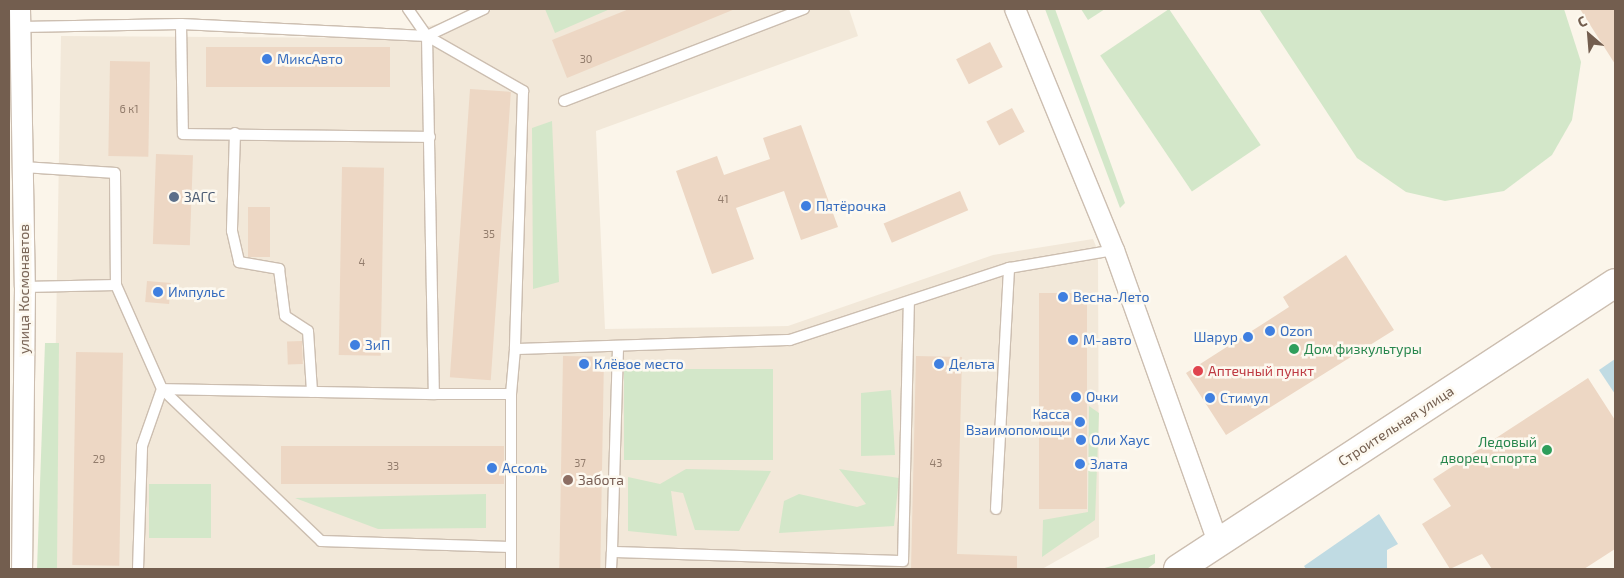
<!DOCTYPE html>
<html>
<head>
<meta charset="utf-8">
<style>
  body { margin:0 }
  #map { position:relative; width:1624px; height:578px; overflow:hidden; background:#fbf5ea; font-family:"Exo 2",sans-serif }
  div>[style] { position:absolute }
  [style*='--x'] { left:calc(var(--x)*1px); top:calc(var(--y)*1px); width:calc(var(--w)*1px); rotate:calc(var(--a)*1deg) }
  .residential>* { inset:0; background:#f2e8d9 }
  .green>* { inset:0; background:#d3e7c9; transform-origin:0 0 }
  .water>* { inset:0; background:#c0dbe3 }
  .building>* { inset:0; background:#edd7c4; transform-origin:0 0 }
  .roads { filter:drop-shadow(1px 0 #ccbeb0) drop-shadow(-1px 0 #ccbeb0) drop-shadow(0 1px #ccbeb0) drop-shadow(0 -1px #ccbeb0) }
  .lane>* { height:10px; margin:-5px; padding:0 5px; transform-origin:5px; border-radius:5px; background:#fff }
  .street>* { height:20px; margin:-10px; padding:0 10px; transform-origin:10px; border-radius:10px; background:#fff }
  .secondary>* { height:28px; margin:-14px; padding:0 14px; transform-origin:14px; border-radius:14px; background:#fff }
  .dots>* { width:14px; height:14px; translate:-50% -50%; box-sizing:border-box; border:2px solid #fdf9f0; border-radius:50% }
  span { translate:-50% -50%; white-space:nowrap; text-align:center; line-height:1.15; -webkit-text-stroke:5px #fdf9f0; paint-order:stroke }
  .number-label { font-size:11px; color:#927c6c }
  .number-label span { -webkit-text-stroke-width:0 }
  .shop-label { font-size:14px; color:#366cbe }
  .left { translate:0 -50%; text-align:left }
  .right { translate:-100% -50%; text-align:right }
  .service-label { font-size:14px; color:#4e5e75 }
  .street-label { font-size:14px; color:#735e4f }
  .leisure-label { font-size:14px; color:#27864d }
  .health-label { font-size:14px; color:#be3a42 }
  .education-label { font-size:14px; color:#785e54 }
  .frame { position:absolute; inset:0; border:10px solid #735e4f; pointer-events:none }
  .north { position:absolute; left:1564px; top:10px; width:50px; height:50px; -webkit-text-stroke:4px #fdf9f0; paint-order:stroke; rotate:333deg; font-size:14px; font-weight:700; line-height:20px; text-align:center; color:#735e4f }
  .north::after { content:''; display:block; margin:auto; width:18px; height:22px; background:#735e4f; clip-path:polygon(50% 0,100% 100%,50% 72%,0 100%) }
</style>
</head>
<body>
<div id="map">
  <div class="residential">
    <i style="clip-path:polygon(495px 9px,849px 9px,858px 36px,596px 131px,605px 329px,788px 326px,993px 255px,1093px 239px,1098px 251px,1099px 537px,1042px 569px,52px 569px,61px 36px,383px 38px)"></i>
  </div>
  <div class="green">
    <i style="clip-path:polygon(545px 9px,610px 9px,555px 33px)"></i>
    <i style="clip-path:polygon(1045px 9px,1055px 9px,1125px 203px,1120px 208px)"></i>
    <i style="clip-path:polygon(1081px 9px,1105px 9px,1088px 20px)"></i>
    <i style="left:1169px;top:9px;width:164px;height:83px;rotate:56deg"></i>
    <i style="clip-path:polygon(1259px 9px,1564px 9px,1581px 62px,1572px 120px,1552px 155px,1504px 191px,1445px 201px,1406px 192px,1357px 158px)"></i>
    <i style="clip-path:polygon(552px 121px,559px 282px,533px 289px,532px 128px)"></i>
    <i style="clip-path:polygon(45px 343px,59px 343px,57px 569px,37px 569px)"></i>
    <i style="left:624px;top:369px;width:149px;height:91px"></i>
    <i style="clip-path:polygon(891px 390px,895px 455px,861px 456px,861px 393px)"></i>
    <i style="clip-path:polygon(1089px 406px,1099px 413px,1095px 520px,1042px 557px,1043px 520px,1088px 512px)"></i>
    <i style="clip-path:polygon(686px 469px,771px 471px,739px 531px,695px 530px,683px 493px,671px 491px,677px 536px,628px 531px,628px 477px,660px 484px)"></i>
    <i style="clip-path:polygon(839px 469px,899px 478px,894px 526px,779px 533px,784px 501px,799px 494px,857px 507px,866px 504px)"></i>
    <i style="left:149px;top:484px;width:62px;height:54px"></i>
    <i style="clip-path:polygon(486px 494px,486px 528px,378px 529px,295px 498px)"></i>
    <i style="clip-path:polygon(1155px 554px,1155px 563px,1147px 569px,1101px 569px)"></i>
  </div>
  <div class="water">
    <i style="clip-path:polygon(1615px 359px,1615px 394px,1599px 370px)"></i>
    <i style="clip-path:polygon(1379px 514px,1398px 544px,1387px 550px,1387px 569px,1306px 569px,1304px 566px)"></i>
  </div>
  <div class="building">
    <i style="clip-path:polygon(629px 9px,735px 9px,567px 78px,552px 40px)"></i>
    <i style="clip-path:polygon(1580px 9px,1615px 9px,1615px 64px)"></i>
    <i style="left:990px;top:42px;width:28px;height:38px;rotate:63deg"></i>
    <i style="left:206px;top:47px;width:184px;height:40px"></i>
    <i style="left:110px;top:61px;width:40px;height:95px;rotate:1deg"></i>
    <i style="left:470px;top:89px;width:41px;height:289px;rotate:4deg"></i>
    <i style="left:1012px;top:108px;width:27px;height:29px;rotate:62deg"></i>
    <i style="clip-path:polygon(801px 125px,838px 227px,801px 240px,784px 191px,736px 208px,754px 259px,712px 274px,676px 171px,717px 156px,724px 175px,770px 159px,763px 138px)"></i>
    <i style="left:156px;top:154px;width:37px;height:90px;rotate:2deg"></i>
    <i style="left:342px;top:167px;width:42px;height:188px;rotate:1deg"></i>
    <i style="left:960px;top:191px;width:21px;height:83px;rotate:67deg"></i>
    <i style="left:248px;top:207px;width:22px;height:50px"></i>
    <i style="clip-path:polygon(1346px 255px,1394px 330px,1226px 435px,1186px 373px,1289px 307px,1283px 297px)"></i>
    <i style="left:147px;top:281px;width:24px;height:21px;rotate:5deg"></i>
    <i style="left:1039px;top:293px;width:48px;height:216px"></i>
    <i style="left:302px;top:341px;width:23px;height:15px;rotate:88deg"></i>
    <i style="left:76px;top:352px;width:47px;height:213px;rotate:1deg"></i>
    <i style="left:563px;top:356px;width:41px;height:213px;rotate:1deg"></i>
    <i style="clip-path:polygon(916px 356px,962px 357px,957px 554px,1017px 556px,1017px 569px,911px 569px)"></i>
    <i style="clip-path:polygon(1588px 378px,1615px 420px,1615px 549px,1584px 569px,1492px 569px,1482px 554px,1450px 569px,1422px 524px,1451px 506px,1433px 479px)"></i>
    <i style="left:504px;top:446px;width:38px;height:223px;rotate:90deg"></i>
  </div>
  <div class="roads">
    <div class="lane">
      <i style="--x:408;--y:9;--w:33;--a:55"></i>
      <i style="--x:427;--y:36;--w:63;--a:-25.3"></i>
      <i style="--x:181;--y:24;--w:110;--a:89"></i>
      <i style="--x:183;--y:134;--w:247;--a:0.7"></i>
      <i style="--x:21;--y:27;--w:160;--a:-1.1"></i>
      <i style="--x:181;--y:24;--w:246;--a:2.8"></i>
      <i style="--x:427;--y:36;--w:358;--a:88.9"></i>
      <i style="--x:434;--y:394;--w:77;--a:0"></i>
      <i style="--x:511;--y:394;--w:175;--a:90"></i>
      <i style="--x:427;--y:36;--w:111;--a:29.8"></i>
      <i style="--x:523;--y:91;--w:258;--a:91.8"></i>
      <i style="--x:564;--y:101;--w:257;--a:-21"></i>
      <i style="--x:235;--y:133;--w:98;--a:91.8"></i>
      <i style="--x:232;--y:231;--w:32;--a:77"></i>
      <i style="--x:239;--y:262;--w:41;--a:9.9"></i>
      <i style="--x:279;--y:269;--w:47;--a:82.7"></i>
      <i style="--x:285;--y:316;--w:27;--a:33"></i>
      <i style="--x:308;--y:331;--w:61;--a:86.2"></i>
      <i style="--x:24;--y:167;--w:91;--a:3.8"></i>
      <i style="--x:115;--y:173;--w:112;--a:89.5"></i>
      <i style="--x:25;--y:287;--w:91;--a:-1.3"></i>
      <i style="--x:116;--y:285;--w:114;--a:66.1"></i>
      <i style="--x:162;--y:389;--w:272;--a:1.1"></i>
      <i style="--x:618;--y:348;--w:204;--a:91.7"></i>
      <i style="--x:612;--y:552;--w:291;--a:1.8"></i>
      <i style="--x:903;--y:561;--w:258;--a:-88.7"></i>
      <i style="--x:511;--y:394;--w:45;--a:-84.9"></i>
      <i style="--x:515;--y:349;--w:275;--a:-1.9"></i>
      <i style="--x:790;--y:340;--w:231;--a:-18.2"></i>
      <i style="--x:1009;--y:268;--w:107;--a:-9.7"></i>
      <i style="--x:996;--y:509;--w:241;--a:-86.9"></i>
      <i style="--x:138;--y:569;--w:123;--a:-88.1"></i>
      <i style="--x:142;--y:446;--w:60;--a:-70.7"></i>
      <i style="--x:162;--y:389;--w:220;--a:43.7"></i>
      <i style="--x:321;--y:541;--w:189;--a:1.8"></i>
      <i style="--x:611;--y:569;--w:17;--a:-87"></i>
    </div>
    <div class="street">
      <i style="--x:20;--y:9;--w:278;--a:89"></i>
      <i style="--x:25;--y:287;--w:282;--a:90.6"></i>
      <i style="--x:1015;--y:9;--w:261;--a:67.7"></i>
      <i style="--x:1114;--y:250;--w:310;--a:70.4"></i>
    </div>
    <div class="secondary">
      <i style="--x:1178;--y:569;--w:522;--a:-33.2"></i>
    </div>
  </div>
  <div class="dots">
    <i style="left:267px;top:59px;background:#3f7fe0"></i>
    <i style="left:174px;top:197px;background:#5c6f8a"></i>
    <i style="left:806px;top:206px;background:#3f7fe0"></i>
    <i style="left:158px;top:292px;background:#3f7fe0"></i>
    <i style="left:1063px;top:297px;background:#3f7fe0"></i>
    <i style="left:1270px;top:331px;background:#3f7fe0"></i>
    <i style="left:1248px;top:337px;background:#3f7fe0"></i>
    <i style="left:1073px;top:340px;background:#3f7fe0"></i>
    <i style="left:355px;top:345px;background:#3f7fe0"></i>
    <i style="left:1294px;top:349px;background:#2e9e5b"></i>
    <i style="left:584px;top:364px;background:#3f7fe0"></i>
    <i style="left:939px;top:364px;background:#3f7fe0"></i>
    <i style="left:1198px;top:371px;background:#e0444e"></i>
    <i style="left:1076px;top:397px;background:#3f7fe0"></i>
    <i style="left:1210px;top:398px;background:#3f7fe0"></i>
    <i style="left:1080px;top:422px;background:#3f7fe0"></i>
    <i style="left:1081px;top:440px;background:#3f7fe0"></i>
    <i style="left:1547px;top:450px;background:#2e9e5b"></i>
    <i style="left:1080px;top:464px;background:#3f7fe0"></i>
    <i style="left:492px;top:468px;background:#3f7fe0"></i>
    <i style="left:568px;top:480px;background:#8d6e63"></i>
  </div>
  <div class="number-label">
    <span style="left:586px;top:59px">30</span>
    <span style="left:129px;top:109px">6 к1</span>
    <span style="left:723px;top:199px">41</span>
    <span style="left:489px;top:234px">35</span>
    <span style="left:362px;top:262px">4</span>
    <span style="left:99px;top:459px">29</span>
    <span style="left:580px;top:463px">37</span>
    <span style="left:936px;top:463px">43</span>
    <span style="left:393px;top:466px">33</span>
  </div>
  <div class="shop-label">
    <span class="left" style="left:277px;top:59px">МиксАвто</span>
    <span class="left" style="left:816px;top:206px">Пятёрочка</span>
    <span class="left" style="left:168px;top:292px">Импульс</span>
    <span class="left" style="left:1073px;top:297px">Весна-Лето</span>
    <span class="left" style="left:1280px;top:331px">Ozon</span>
    <span class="right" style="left:1238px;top:337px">Шарур</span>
    <span class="left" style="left:1083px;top:340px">М-авто</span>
    <span class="left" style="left:365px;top:345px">ЗиП</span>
    <span class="left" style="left:594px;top:364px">Клёвое место</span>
    <span class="left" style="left:949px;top:364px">Дельта</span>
    <span class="left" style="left:1086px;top:397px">Очки</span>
    <span class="left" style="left:1220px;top:398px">Стимул</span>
    <span class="right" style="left:1070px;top:422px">Касса<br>Взаимопомощи</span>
    <span class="left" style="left:1091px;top:440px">Оли Хаус</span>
    <span class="left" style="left:1090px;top:464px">Злата</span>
    <span class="left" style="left:502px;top:468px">Ассоль</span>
  </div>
  <div class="service-label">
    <span class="left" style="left:184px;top:197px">ЗАГС</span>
  </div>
  <div class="street-label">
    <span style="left:24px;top:289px;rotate:-90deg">улица Космонавтов</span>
    <span style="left:1396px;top:426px;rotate:-33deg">Строительная улица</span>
  </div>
  <div class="leisure-label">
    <span class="left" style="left:1304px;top:349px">Дом физкультуры</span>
    <span class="right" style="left:1537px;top:450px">Ледовый<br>дворец спорта</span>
  </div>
  <div class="health-label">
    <span class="left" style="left:1208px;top:371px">Аптечный пункт</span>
  </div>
  <div class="education-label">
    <span class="left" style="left:578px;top:480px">Забота</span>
  </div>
  <div class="frame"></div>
  <div class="north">С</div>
</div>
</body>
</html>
